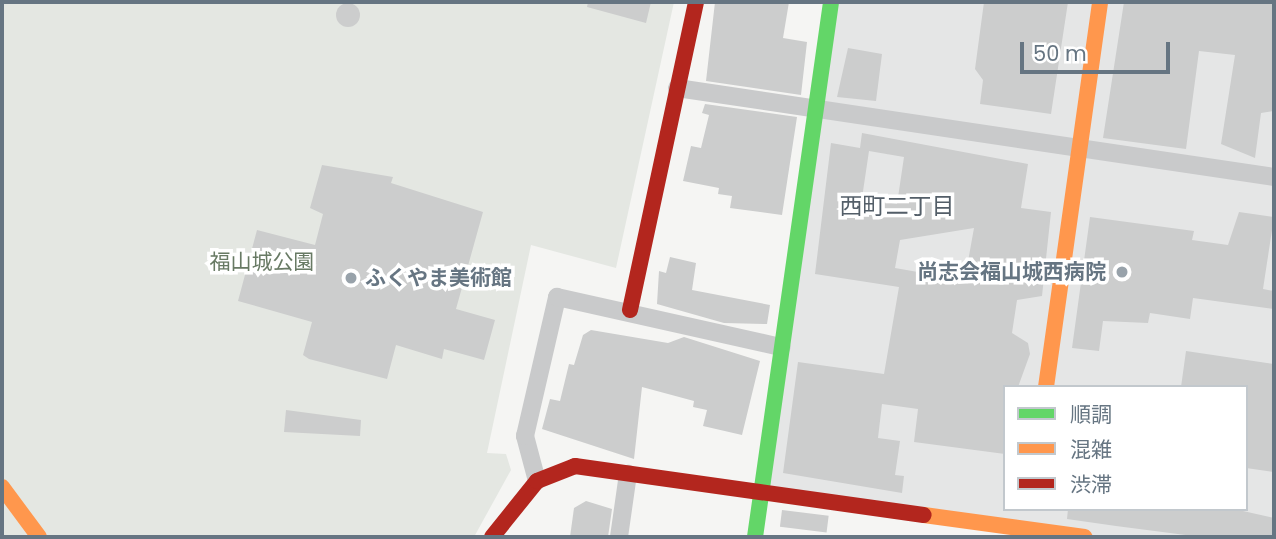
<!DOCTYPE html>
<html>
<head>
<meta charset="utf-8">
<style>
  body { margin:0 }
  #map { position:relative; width:1276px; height:539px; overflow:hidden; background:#f5f5f3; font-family:Poppins,"Noto Sans JP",sans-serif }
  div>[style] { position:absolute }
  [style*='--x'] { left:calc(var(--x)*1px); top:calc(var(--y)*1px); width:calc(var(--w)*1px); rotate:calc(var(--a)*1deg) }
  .built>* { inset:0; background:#e5e6e6 }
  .green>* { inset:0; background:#e4e7e2 }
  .building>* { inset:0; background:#cccdcd; transform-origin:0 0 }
  .round { border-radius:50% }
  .street>* { height:18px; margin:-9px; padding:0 9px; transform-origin:9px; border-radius:9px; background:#c9cacb }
  .fast>* { height:16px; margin:-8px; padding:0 8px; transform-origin:8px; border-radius:8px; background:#63d668 }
  .slow>* { height:16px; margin:-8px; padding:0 8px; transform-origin:8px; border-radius:8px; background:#ff974d }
  .jam>* { height:16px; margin:-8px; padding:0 8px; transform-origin:8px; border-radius:8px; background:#b3261e }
  .dots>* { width:19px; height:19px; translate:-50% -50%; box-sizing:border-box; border:4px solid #fff; border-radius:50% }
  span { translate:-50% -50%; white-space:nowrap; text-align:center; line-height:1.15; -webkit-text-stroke:7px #fff; paint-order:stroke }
  .park-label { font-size:21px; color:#687a64 }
  .poi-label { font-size:21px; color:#667582; font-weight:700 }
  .right { translate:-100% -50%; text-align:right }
  .left { translate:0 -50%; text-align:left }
  .neighbourhood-label { font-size:23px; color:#535e68 }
  .frame { position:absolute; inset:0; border:4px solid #667582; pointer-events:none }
  .legend { position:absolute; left:1003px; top:385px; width:245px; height:126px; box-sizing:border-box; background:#fff; border:2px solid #c2c8cd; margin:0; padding:9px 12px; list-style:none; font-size:21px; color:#667582 }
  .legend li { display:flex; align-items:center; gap:14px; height:35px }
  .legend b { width:35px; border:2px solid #c2c8cd }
  .scale { position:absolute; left:1020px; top:42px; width:150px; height:32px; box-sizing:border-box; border:4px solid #667582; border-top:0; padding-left:9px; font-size:21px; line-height:24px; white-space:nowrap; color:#667582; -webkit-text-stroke:5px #fff; paint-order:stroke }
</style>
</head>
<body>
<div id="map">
  <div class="built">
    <i style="clip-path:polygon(evenodd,832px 2px,1274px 2px,1274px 537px,1108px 537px,765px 490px,832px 2px,1005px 387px,1246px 387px,1246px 509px,1005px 509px,1005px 387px)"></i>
  </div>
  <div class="green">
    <i style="clip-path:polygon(2px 2px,674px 2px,616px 268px,531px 245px,487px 453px,506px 454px,511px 470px,474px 537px,2px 537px)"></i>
  </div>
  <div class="building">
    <i style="clip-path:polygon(588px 2px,651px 2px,646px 23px,587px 7px)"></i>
    <i style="clip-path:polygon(715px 2px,789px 2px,783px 38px,807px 42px,801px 95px,706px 81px)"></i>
    <i style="clip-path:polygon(984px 2px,1068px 2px,1051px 114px,980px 104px,983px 80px,975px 69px)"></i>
    <i style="clip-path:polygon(1124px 2px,1274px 2px,1274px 111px,1261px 113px,1255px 158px,1221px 144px,1235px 55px,1199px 51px,1186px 149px,1103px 138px)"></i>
    <i class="round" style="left:336px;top:3px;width:24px;height:24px"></i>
    <i style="clip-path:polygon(848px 48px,882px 54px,876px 101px,837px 97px)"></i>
    <i style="clip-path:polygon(705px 104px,797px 117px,782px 215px,730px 208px,732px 196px,718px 194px,719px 188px,683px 181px,691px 146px,701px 148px,709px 115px,702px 113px)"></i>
    <i style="clip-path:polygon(evenodd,862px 133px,1028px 164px,1021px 208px,1051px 212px,1042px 296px,1017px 300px,1012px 333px,1028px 343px,1030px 354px,1018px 387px,1005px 387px,1005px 454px,914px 442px,918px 409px,882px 404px,878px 438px,900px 441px,895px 475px,904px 476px,902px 493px,783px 473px,798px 362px,884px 374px,899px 287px,815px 274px,831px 143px,860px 148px,862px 133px,869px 151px,904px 157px,897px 204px,862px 198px,869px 151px,862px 133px,974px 228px,967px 267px,954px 265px,952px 278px,895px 268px,900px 240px,974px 228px)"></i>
    <i style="clip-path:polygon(322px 165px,393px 177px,391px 183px,483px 212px,456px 309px,495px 320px,484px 360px,444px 349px,442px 359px,396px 345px,387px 379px,309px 359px,303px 355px,312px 322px,238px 301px,257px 230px,315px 245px,323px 214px,310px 208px)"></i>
    <i style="clip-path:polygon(1239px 212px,1274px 217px,1263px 289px,1274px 291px,1274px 309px,1193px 298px,1190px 319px,1150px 313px,1148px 323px,1103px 321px,1099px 351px,1072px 348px,1090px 217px,1194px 231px,1192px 240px,1228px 245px)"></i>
    <i style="clip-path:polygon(670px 257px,696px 263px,692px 290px,770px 305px,767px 324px,724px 323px,657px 304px,659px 271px,666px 273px)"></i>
    <i style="clip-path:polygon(591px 330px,668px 343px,684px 337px,760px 361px,742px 435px,703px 426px,707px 410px,693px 407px,694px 401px,642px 387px,634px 459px,542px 429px,550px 399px,560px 401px,569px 364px,574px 365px,583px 335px)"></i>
    <i style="clip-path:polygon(1186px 351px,1274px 364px,1274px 472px,1246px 468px,1246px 387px,1181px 387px)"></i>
    <i style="clip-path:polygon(286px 410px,361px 420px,360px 436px,284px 432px)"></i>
    <i style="clip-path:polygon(586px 501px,612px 509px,608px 537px,570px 537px,574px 508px)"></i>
    <i style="clip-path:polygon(1068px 509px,1234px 509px,1274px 518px,1274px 537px,1201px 537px,1116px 526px,1067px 519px)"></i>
    <i style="left:782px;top:510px;width:47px;height:17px;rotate:7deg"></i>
  </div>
  <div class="street">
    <i style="--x:677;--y:88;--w:604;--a:8.48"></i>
    <i style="--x:537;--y:481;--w:47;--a:-104.9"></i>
    <i style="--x:525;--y:436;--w:143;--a:-77"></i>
    <i style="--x:557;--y:297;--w:230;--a:12.6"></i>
    <i style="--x:619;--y:537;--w:64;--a:-81.9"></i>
  </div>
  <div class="fast">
    <i style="--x:755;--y:537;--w:540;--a:-81.91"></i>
  </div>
  <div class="slow">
    <i style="--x:1046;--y:387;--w:389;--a:-82"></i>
    <i style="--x:2;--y:487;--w:62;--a:53.5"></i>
    <i style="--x:924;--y:515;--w:162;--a:7.8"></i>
  </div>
  <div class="jam">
    <i style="--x:630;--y:310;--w:315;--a:-77.9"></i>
    <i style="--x:492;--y:537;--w:72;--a:-51.2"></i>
    <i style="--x:537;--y:481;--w:41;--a:-21.5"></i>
    <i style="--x:575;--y:466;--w:352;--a:8"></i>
  </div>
  <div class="dots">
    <i style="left:1122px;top:272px;background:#98a2aa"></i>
    <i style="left:351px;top:278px;background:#98a2aa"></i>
  </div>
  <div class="park-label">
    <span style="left:262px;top:262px">福山城公園</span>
  </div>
  <div class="poi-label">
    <span class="right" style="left:1106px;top:272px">尚志会福山城西病院</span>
    <span class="left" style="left:365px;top:278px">ふくやま美術館</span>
  </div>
  <div class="neighbourhood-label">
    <span style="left:897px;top:206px">西町二丁目</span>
  </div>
  <div class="frame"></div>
  <ul class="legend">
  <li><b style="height:9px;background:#63d668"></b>順調</li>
  <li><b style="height:9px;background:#ff974d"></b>混雑</li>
  <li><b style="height:9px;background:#b3261e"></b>渋滞</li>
  </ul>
  <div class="scale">50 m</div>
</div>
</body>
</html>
